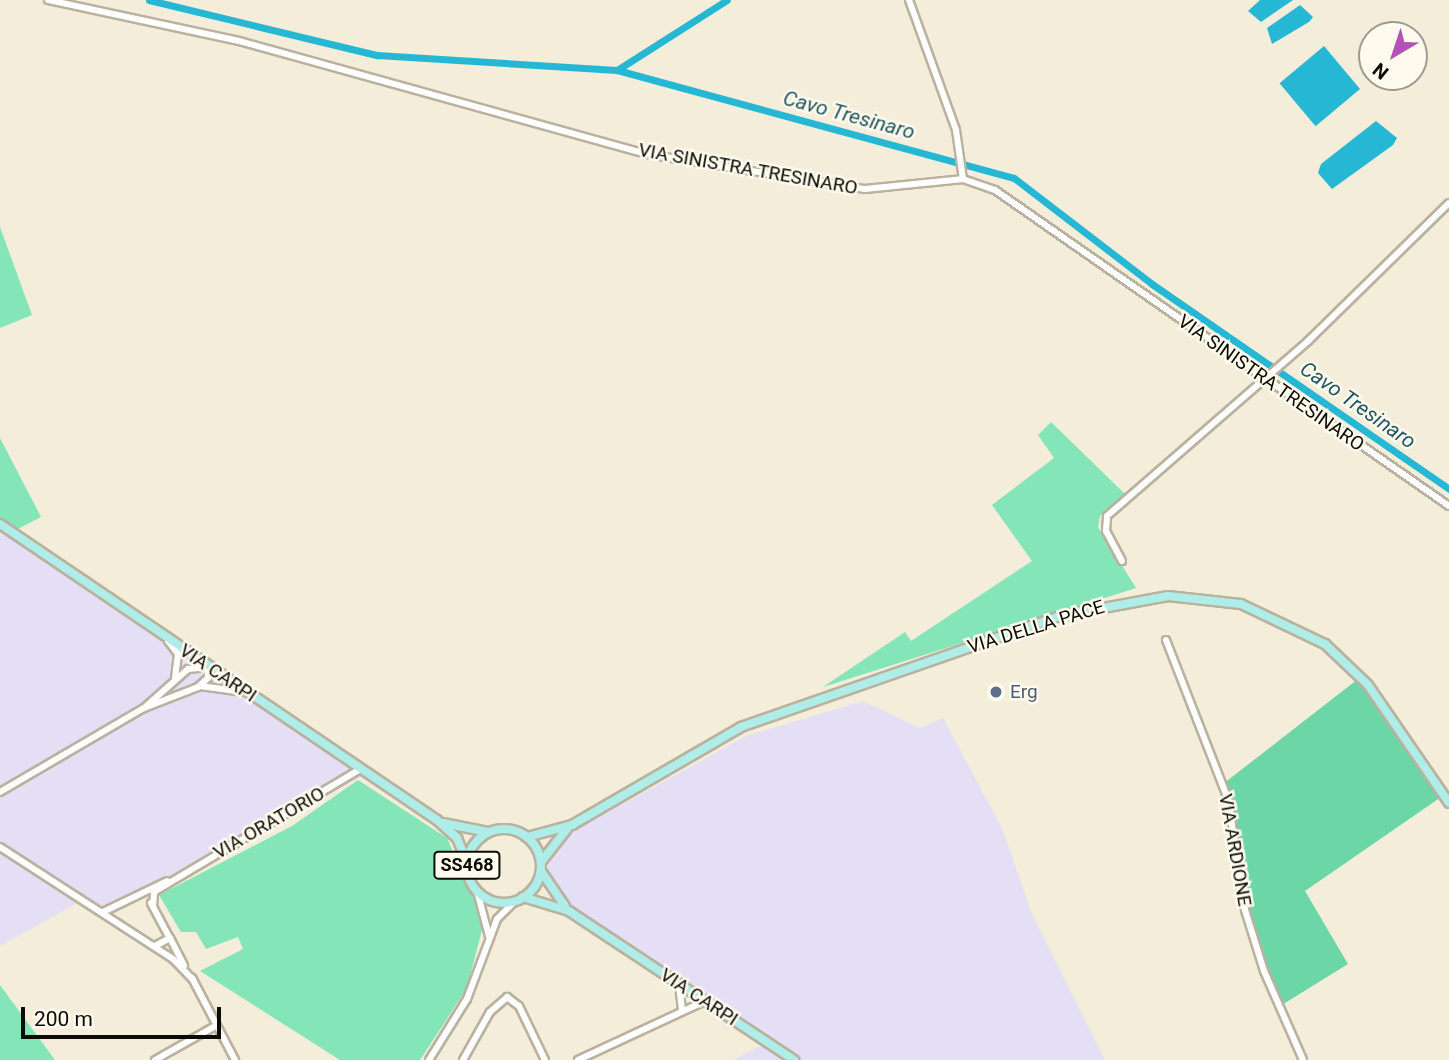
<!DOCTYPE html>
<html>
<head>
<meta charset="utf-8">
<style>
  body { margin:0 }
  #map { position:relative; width:1449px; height:1060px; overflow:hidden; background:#f3edd9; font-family:Roboto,sans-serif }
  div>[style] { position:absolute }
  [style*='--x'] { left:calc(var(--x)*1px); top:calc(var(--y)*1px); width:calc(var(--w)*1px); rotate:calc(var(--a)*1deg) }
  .industrial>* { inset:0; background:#e4dff5 }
  .green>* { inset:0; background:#83e5b8 }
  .forest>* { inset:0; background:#6cd6a7 }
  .water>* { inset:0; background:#26b7d5; transform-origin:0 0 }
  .canal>* { height:7px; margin:-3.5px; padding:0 3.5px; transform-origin:3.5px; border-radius:3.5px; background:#26b7d5 }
  .roads { filter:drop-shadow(2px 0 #b8b29f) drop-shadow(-2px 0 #b8b29f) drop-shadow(0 2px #b8b29f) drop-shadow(0 -2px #b8b29f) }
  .minor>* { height:6px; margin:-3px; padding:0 3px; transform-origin:3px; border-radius:3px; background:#fff }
  .major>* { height:8px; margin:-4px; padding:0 4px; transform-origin:4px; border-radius:4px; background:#afede9 }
  .major>.ring { margin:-4px; padding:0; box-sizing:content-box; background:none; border:8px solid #afede9; border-radius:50% }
  .dots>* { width:19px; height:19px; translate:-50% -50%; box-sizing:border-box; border:4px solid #fefaee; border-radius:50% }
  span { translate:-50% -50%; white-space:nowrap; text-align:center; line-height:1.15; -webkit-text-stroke:5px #fefaee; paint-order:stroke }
  .shield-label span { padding:2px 5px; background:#fefaee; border:2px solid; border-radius:5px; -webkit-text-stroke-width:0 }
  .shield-label { font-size:18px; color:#0d0b05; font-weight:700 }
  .street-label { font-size:19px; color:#0d0b05 }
  .service-label { font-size:19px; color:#4e5e75 }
  .left { translate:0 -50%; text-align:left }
  .water-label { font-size:21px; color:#215764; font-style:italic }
  .north { position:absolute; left:1358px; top:21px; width:70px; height:70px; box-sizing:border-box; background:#fefaee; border:2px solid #9e9a91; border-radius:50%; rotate:219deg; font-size:19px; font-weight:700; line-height:28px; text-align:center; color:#0d0b05 }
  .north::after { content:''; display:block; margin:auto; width:24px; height:32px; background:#b251b9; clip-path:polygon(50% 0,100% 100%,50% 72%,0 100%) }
  .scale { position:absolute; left:21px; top:1007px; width:200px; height:32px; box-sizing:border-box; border:4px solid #0d0b05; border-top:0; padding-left:9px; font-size:21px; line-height:24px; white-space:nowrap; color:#0d0b05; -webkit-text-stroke:5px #fefaee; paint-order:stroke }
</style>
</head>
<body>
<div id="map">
  <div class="industrial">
    <i style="clip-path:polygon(0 520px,206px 656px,373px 770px,106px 916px,83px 900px,0 946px)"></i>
    <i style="clip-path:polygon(863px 701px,920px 728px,943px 718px,1002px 828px,1032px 914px,1105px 1060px,732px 1060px,767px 1043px,568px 903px,546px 873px,552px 852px,569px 834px,746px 736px)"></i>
  </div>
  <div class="green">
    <i style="clip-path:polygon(0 227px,32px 315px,0 328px)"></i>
    <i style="clip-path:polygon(1051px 422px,1125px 494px,1100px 516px,1098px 527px,1136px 588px,823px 687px,905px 632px,911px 641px,1032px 561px,992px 505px,1054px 458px,1038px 435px)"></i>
    <i style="clip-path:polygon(0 438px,41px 517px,16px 530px,0 520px)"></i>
    <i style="clip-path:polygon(358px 780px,447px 838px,484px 922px,467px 988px,420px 1060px,340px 1060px,200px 971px,243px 949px,238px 937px,206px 949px,196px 932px,181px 932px,159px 895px,292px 826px)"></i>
    <i style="clip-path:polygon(0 985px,55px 1060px,0 1060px)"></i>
  </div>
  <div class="forest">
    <i style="clip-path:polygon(1358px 679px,1444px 795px,1305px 891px,1348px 964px,1280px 1006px,1257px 955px,1223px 784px)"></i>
  </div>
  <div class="water">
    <i style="clip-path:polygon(1260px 0,1293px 0,1261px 22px,1248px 11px)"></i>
    <i style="clip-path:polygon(1300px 5px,1313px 17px,1309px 22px,1272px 44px,1267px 28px)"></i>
    <i style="left:1324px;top:46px;width:56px;height:58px;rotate:50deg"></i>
    <i style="clip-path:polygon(1376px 121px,1397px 138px,1393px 145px,1332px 189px,1318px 173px,1321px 164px)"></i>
  </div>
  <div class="canal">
    <i style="--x:149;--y:0;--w:235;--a:13.6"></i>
    <i style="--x:377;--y:55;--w:240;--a:3.6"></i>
    <i style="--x:617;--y:70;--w:411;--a:15.2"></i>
    <i style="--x:1014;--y:178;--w:174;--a:37.5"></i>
    <i style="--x:1152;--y:284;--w:361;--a:34.6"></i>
    <i style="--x:617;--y:70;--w:130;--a:-32.5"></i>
  </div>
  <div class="roads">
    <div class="minor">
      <i style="--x:48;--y:0;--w:195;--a:12.1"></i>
      <i style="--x:239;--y:41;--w:422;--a:15.5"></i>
      <i style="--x:646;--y:154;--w:222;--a:9.1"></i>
      <i style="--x:865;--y:189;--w:99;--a:-5.8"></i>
      <i style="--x:963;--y:179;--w:34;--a:19"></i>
      <i style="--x:995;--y:190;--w:553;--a:34.84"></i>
      <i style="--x:909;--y:0;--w:138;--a:70.1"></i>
      <i style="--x:956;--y:130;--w:49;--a:81.9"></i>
      <i style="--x:1122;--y:561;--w:34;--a:-118"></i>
      <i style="--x:1106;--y:531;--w:15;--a:-86"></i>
      <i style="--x:1107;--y:516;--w:267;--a:-41"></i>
      <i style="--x:1308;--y:341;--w:197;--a:-44.4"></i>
      <i style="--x:1166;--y:640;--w:171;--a:68.7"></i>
      <i style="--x:1228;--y:799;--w:112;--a:81.3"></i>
      <i style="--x:1245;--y:910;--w:64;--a:72.7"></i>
      <i style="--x:1264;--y:971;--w:97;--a:66.3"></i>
      <i style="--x:168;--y:641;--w:16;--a:52"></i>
      <i style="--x:178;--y:654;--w:24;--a:97"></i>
      <i style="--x:200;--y:686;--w:44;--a:7.8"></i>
      <i style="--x:0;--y:792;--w:167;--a:-30.3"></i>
      <i style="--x:144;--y:708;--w:58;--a:-21.3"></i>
      <i style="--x:198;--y:687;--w:13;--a:-42"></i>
      <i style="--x:208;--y:678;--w:11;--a:-90"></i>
      <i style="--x:208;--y:667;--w:20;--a:174"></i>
      <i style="--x:188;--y:669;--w:59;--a:138.4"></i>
      <i style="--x:0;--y:847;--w:206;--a:32.9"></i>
      <i style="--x:173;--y:959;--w:29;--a:46"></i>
      <i style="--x:477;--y:891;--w:47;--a:75.1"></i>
      <i style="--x:151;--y:903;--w:40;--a:62"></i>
      <i style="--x:170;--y:938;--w:17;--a:152"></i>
      <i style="--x:153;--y:907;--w:15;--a:-86"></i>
      <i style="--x:154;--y:892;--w:240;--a:-30.8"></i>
      <i style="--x:103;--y:912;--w:71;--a:-25.8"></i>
      <i style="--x:170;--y:938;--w:31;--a:63"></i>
      <i style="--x:192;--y:978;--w:93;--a:62.3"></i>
      <i style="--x:679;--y:985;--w:25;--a:83"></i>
      <i style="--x:155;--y:1060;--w:71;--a:-29.4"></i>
      <i style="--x:429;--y:1060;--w:72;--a:-58.1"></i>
      <i style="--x:467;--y:999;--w:85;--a:-69.4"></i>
      <i style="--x:497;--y:919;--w:25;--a:-45"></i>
      <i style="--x:463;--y:1060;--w:55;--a:-60.6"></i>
      <i style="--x:490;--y:1012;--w:23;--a:-41"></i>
      <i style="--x:507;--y:997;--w:15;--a:37"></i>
      <i style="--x:519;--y:1006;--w:60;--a:64.3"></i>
      <i style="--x:578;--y:1060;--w:140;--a:-24.9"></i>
    </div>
    <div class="major">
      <i style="--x:0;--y:524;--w:528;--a:34.11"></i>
      <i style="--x:437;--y:820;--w:27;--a:42"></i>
      <i style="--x:457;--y:838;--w:27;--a:68"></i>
      <i style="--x:443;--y:823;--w:46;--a:11.3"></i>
      <i class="ring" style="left:467px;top:829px;width:66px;height:66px"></i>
      <i style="--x:527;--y:837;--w:47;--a:-14.9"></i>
      <i style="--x:572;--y:825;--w:195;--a:-30.1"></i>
      <i style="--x:741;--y:727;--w:338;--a:-19.2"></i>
      <i style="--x:1060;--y:616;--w:110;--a:-10.5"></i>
      <i style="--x:1168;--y:596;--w:73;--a:6.3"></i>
      <i style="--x:1241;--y:604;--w:93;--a:25.5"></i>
      <i style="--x:1325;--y:644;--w:59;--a:43.6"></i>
      <i style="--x:1368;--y:685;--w:143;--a:55.5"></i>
      <i style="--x:541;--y:862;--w:42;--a:-51.8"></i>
      <i style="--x:541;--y:871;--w:42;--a:55.6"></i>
      <i style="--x:523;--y:897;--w:48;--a:16.9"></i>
      <i style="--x:569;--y:911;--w:270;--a:33.5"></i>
    </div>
  </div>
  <div class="dots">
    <i style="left:996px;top:692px;background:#5c6f8a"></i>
  </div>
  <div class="shield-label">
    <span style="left:467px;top:865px">SS468</span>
  </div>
  <div class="street-label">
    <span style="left:748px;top:169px;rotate:10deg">VIA SINISTRA TRESINARO</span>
    <span style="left:1271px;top:383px;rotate:35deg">VIA SINISTRA TRESINARO</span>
    <span style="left:1036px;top:627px;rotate:-17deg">VIA DELLA PACE</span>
    <span style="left:218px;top:673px;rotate:34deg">VIA CARPI</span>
    <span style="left:269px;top:823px;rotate:-30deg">VIA ORATORIO</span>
    <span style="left:1235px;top:850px;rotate:80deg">VIA ARDIONE</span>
    <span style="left:699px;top:997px;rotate:33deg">VIA CARPI</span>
  </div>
  <div class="service-label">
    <span class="left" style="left:1010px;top:692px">Erg</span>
  </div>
  <div class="water-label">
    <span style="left:849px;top:115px;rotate:15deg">Cavo Tresinaro</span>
    <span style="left:1358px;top:405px;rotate:35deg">Cavo Tresinaro</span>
  </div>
  <div class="north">N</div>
  <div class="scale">200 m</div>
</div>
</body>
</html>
